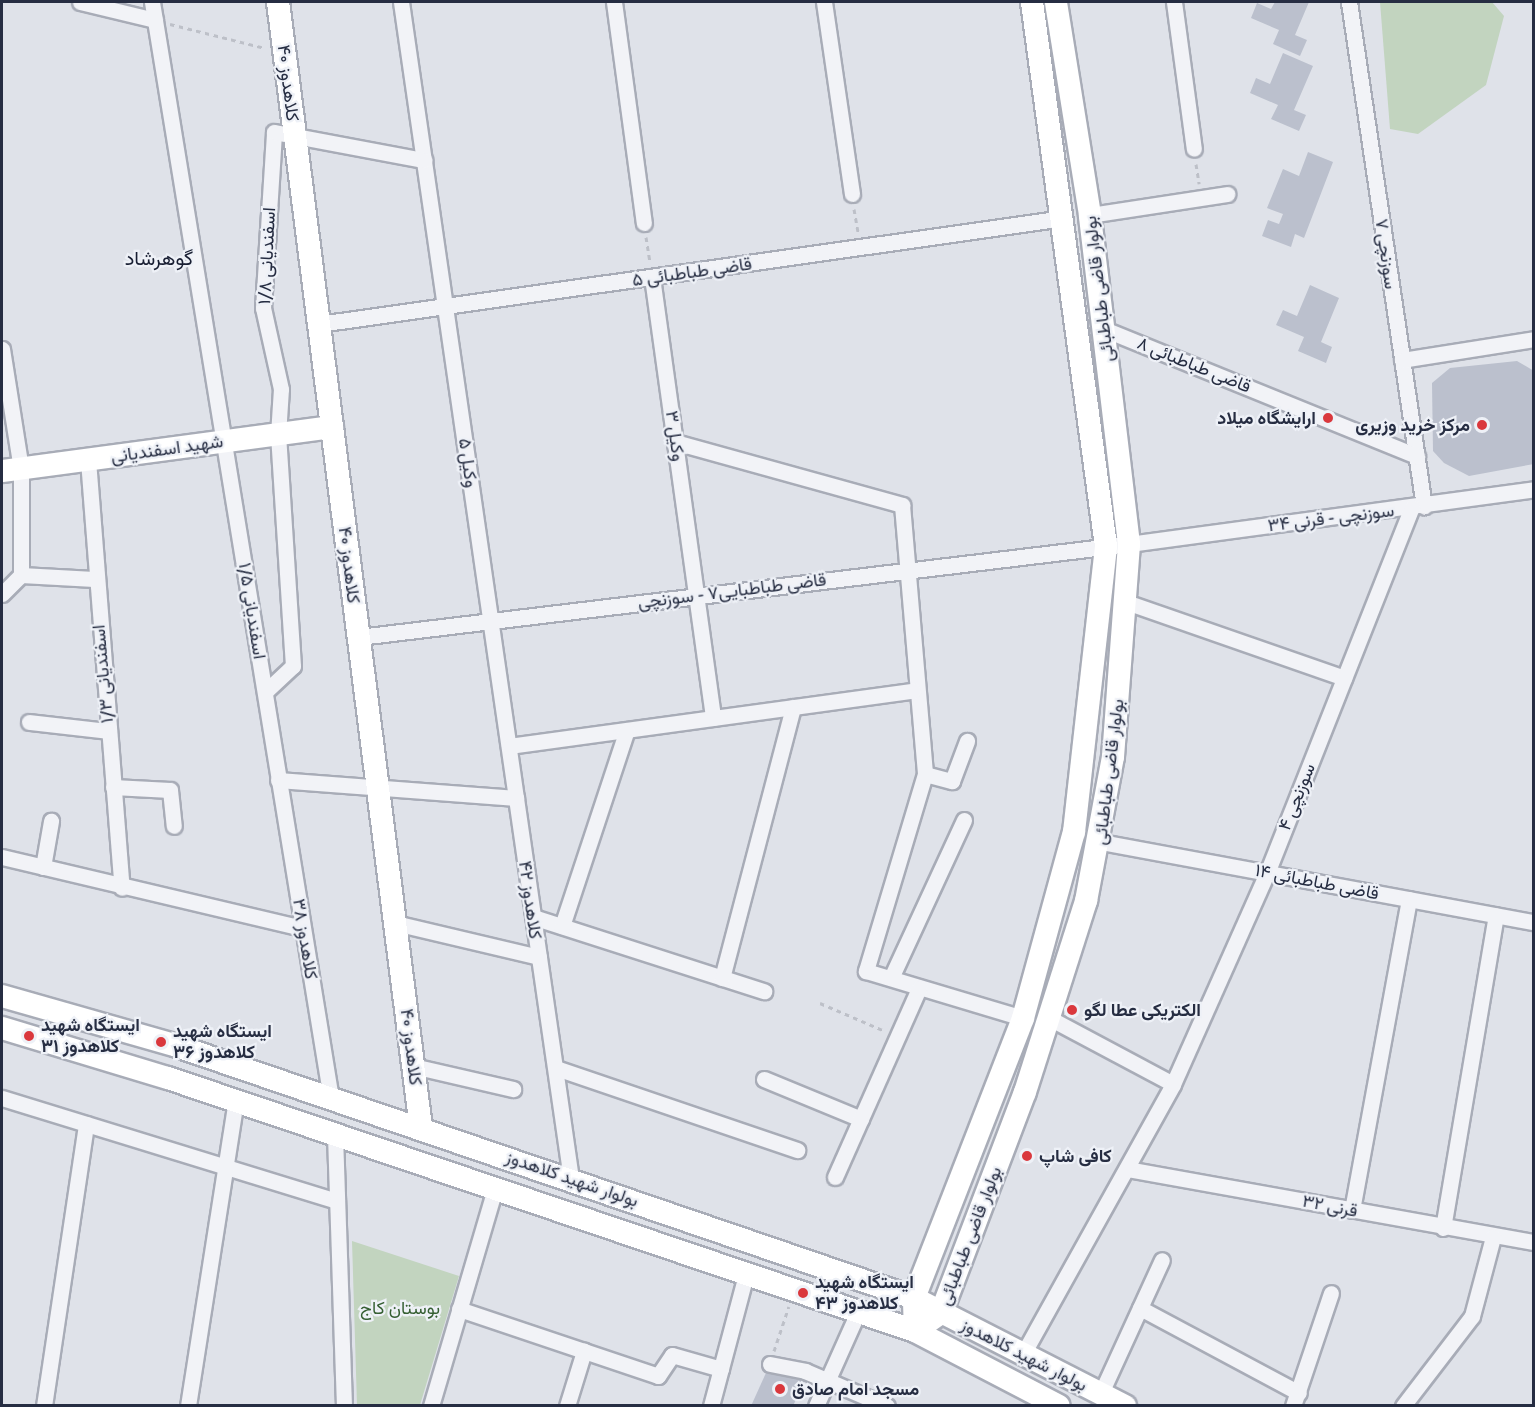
<!DOCTYPE html>
<html>
<head>
<meta charset="utf-8">
<style>
  body { margin:0 }
  #map { position:relative; width:1535px; height:1407px; overflow:hidden; background:#dfe2e9; font-family:Signika,Vazirmatn,sans-serif }
  div>[style] { position:absolute }
  [style*='--x'] { left:calc(var(--x)*1px); top:calc(var(--y)*1px); width:calc(var(--w)*1px); rotate:calc(var(--a)*1deg) }
  .green>* { inset:0; background:#c2d4bf }
  .building>* { inset:0; background:#bbc0cd }
  .path>* { height:3px; margin-top:-1.5px; transform-origin:0; background:repeating-linear-gradient(90deg,#bdc0c8 0 4.5px,transparent 0 9px) }
  .roads { filter:drop-shadow(2px 0 #a8acb7) drop-shadow(-2px 0 #a8acb7) drop-shadow(0 2px #a8acb7) drop-shadow(0 -2px #a8acb7) }
  .street>* { height:15px; margin:-7.5px; padding:0 7.5px; transform-origin:7.5px; border-radius:7.5px; background:#f2f3f7 }
  .secondary>* { height:22px; margin:-11px; padding:0 11px; transform-origin:11px; border-radius:11px; background:#fff }
  .dots>* { width:16px; height:16px; translate:-50% -50%; box-sizing:border-box; border:3px solid #eef1f7; border-radius:50% }
  span { translate:-50% -50%; white-space:nowrap; text-align:center; line-height:1.15; -webkit-text-stroke:4.5px #eef1f7; paint-order:stroke }
  .street-label { font-size:18px; color:#262d42 }
  .poi-label { font-size:18px; color:#262d42; font-weight:700 }
  .right { translate:-100% -50%; text-align:right }
  .left { translate:0 -50%; text-align:left }
  .park-label { font-size:18px; color:#355f32 }
  .neighbourhood-label { font-size:20px; color:#181e32 }
  .frame { position:absolute; inset:0; border:3px solid #262d42; pointer-events:none }
</style>
</head>
<body>
<div id="map">
  <div class="green">
    <i style="clip-path:polygon(1380px 2px,1492px 2px,1504px 16px,1486px 85px,1418px 134px,1390px 129px)"></i>
    <i style="clip-path:polygon(352px 1241px,459px 1276px,420px 1405px,357px 1405px)"></i>
  </div>
  <div class="building">
    <i style="clip-path:polygon(1275px 2px,1309px 2px,1295px 35px,1307px 40px,1300px 56px,1273px 44px,1279px 30px,1251px 18px,1257px 3px,1271px 9px)"></i>
    <i style="clip-path:polygon(1283px 53px,1313px 66px,1294px 110px,1306px 115px,1299px 131px,1271px 119px,1278px 105px,1250px 93px,1256px 78px,1270px 84px)"></i>
    <i style="clip-path:polygon(1308px 152px,1333px 162px,1304px 238px,1295px 234px,1291px 247px,1262px 236px,1268px 220px,1279px 224px,1283px 214px,1267px 208px,1283px 169px,1299px 176px)"></i>
    <i style="clip-path:polygon(1310px 285px,1339px 298px,1321px 342px,1332px 347px,1326px 363px,1298px 351px,1304px 337px,1276px 325px,1283px 310px,1297px 316px)"></i>
    <i style="clip-path:polygon(1517px 361px,1534px 371px,1534px 464px,1469px 476px,1444px 463px,1433px 451px,1432px 383px,1450px 368px)"></i>
    <i style="clip-path:polygon(770px 1364px,808px 1373px,793px 1406px,751px 1406px)"></i>
  </div>
  <div class="path">
    <i style="--x:170;--y:24;--w:98;--a:14.2"></i>
    <i style="--x:1196;--y:164;--w:20;--a:81"></i>
    <i style="--x:854;--y:209;--w:23;--a:80"></i>
    <i style="--x:646;--y:237;--w:26;--a:81"></i>
    <i style="--x:820;--y:1003;--w:71;--a:23.3"></i>
    <i style="--x:774;--y:1351;--w:47;--a:-71.6"></i>
  </div>
  <div class="roads">
    <div class="street">
      <i style="--x:80;--y:2;--w:77;--a:13.5"></i>
      <i style="--x:152;--y:2;--w:1112;--a:80.73"></i>
      <i style="--x:401;--y:2;--w:1189;--a:81.78"></i>
      <i style="--x:614;--y:2;--w:223;--a:82.3"></i>
      <i style="--x:824;--y:2;--w:194;--a:81.7"></i>
      <i style="--x:1174;--y:2;--w:148;--a:82.3"></i>
      <i style="--x:1349;--y:2;--w:510;--a:81.54"></i>
      <i style="--x:1090;--y:215;--w:139;--a:-8.7"></i>
      <i style="--x:652;--y:277;--w:445;--a:82.1"></i>
      <i style="--x:319;--y:324;--w:753;--a:-8.1"></i>
      <i style="--x:1104;--y:329;--w:338;--a:22.1"></i>
      <i style="--x:2;--y:349;--w:121;--a:81"></i>
      <i style="--x:21;--y:469;--w:106;--a:90"></i>
      <i style="--x:1402;--y:360;--w:134;--a:-9"></i>
      <i style="--x:675;--y:442;--w:236;--a:15.5"></i>
      <i style="--x:902;--y:505;--w:270;--a:85.1"></i>
      <i style="--x:925;--y:774;--w:206;--a:106.7"></i>
      <i style="--x:866;--y:971;--w:164;--a:16.7"></i>
      <i style="--x:88;--y:460;--w:429;--a:85.5"></i>
      <i style="--x:21;--y:575;--w:73;--a:3.1"></i>
      <i style="--x:2;--y:594;--w:27;--a:-45"></i>
      <i style="--x:1126;--y:602;--w:231;--a:19.2"></i>
      <i style="--x:359;--y:637;--w:776;--a:-6.89"></i>
      <i style="--x:1129;--y:544;--w:409;--a:-7.7"></i>
      <i style="--x:265;--y:692;--w:38;--a:-43"></i>
      <i style="--x:293;--y:666;--w:231;--a:-93.7"></i>
      <i style="--x:278;--y:435;--w:46;--a:-86.3"></i>
      <i style="--x:281;--y:389;--w:83;--a:-102.5"></i>
      <i style="--x:263;--y:308;--w:176;--a:-86.4"></i>
      <i style="--x:274;--y:132;--w:153;--a:10.6"></i>
      <i style="--x:29;--y:722;--w:80;--a:6.5"></i>
      <i style="--x:509;--y:746;--w:408;--a:-7.8"></i>
      <i style="--x:925;--y:774;--w:28;--a:15"></i>
      <i style="--x:952;--y:781;--w:43;--a:-69.4"></i>
      <i style="--x:278;--y:780;--w:239;--a:4.3"></i>
      <i style="--x:113;--y:787;--w:57;--a:3"></i>
      <i style="--x:170;--y:790;--w:36;--a:84"></i>
      <i style="--x:1101;--y:842;--w:440;--a:10.5"></i>
      <i style="--x:2;--y:857;--w:309;--a:13.3"></i>
      <i style="--x:43;--y:867;--w:47;--a:-80.1"></i>
      <i style="--x:533;--y:917;--w:243;--a:17.8"></i>
      <i style="--x:395;--y:923;--w:148;--a:13.3"></i>
      <i style="--x:562;--y:926;--w:206;--a:-71.7"></i>
      <i style="--x:722;--y:978;--w:280;--a:-75.3"></i>
      <i style="--x:891;--y:978;--w:174;--a:-65.2"></i>
      <i style="--x:1049;--y:1018;--w:140;--a:28"></i>
      <i style="--x:413;--y:1066;--w:103;--a:13"></i>
      <i style="--x:556;--y:1068;--w:255;--a:18.8"></i>
      <i style="--x:764;--y:1079;--w:105;--a:22.4"></i>
      <i style="--x:2;--y:1098;--w:350;--a:17.1"></i>
      <i style="--x:335;--y:1135;--w:271;--a:88.1"></i>
      <i style="--x:1127;--y:1169;--w:413;--a:10.2"></i>
      <i style="--x:835;--y:1177;--w:207;--a:-66"></i>
      <i style="--x:1352;--y:1210;--w:316;--a:-79.6"></i>
      <i style="--x:1443;--y:1228;--w:317;--a:-80.4"></i>
      <i style="--x:1140;--y:1308;--w:180;--a:28.1"></i>
      <i style="--x:459;--y:1309;--w:210;--a:18.6"></i>
      <i style="--x:658;--y:1376;--w:25;--a:-56"></i>
      <i style="--x:672;--y:1355;--w:51;--a:15.9"></i>
      <i style="--x:1023;--y:1354;--w:309;--a:-60.9"></i>
      <i style="--x:1173;--y:1084;--w:231;--a:-66"></i>
      <i style="--x:1267;--y:873;--w:394;--a:-68.4"></i>
      <i style="--x:770;--y:1364;--w:36;--a:11"></i>
      <i style="--x:805;--y:1371;--w:89;--a:23.1"></i>
      <i style="--x:1101;--y:1393;--w:146;--a:-65.4"></i>
      <i style="--x:44;--y:1406;--w:285;--a:-81.5"></i>
      <i style="--x:188;--y:1406;--w:309;--a:-81.1"></i>
      <i style="--x:431;--y:1406;--w:227;--a:-73.6"></i>
      <i style="--x:567;--y:1406;--w:58;--a:-72.8"></i>
      <i style="--x:711;--y:1406;--w:137;--a:-75.1"></i>
      <i style="--x:816;--y:1406;--w:103;--a:-65.9"></i>
      <i style="--x:1293;--y:1406;--w:119;--a:-71.4"></i>
      <i style="--x:1403;--y:1406;--w:113;--a:-52.5"></i>
      <i style="--x:1472;--y:1316;--w:82;--a:-75.1"></i>
    </div>
    <div class="secondary">
      <i style="--x:278;--y:2;--w:1135;--a:82.76"></i>
      <i style="--x:2;--y:471;--w:333;--a:-7.6"></i>
      <i style="--x:2;--y:996;--w:182;--a:15.9"></i>
      <i style="--x:177;--y:1046;--w:779;--a:18.88"></i>
      <i style="--x:914;--y:1298;--w:237;--a:27.1"></i>
      <i style="--x:2;--y:1028;--w:173;--a:16.8"></i>
      <i style="--x:168;--y:1078;--w:789;--a:18.71"></i>
      <i style="--x:915;--y:1331;--w:162;--a:27.5"></i>
      <i style="--x:915;--y:1331;--w:32;--a:-35"></i>
      <i style="--x:941;--y:1313;--w:236;--a:-69.2"></i>
      <i style="--x:1025;--y:1092;--w:201;--a:-72.3"></i>
      <i style="--x:1086;--y:901;--w:147;--a:-79.4"></i>
      <i style="--x:1113;--y:757;--w:214;--a:-85.7"></i>
      <i style="--x:1129;--y:544;--w:331;--a:-96.8"></i>
      <i style="--x:1090;--y:215;--w:216;--a:-99.1"></i>
      <i style="--x:915;--y:1331;--w:33;--a:-92"></i>
      <i style="--x:914;--y:1298;--w:300;--a:-68.7"></i>
      <i style="--x:1023;--y:1018;--w:193;--a:-74.7"></i>
      <i style="--x:1074;--y:832;--w:288;--a:-83.6"></i>
      <i style="--x:1106;--y:546;--w:549;--a:-97.75"></i>
    </div>
  </div>
  <div class="dots">
    <i style="left:1328px;top:418px;background:#da383d"></i>
    <i style="left:1482px;top:425px;background:#da383d"></i>
    <i style="left:1072px;top:1010px;background:#da383d"></i>
    <i style="left:29px;top:1036px;background:#da383d"></i>
    <i style="left:161px;top:1042px;background:#da383d"></i>
    <i style="left:1027px;top:1156px;background:#da383d"></i>
    <i style="left:803px;top:1293px;background:#da383d"></i>
    <i style="left:780px;top:1389px;background:#da383d"></i>
  </div>
  <div class="street-label">
    <span style="left:288px;top:83px;rotate:83deg">کلاهدوز ۴۰</span>
    <span style="left:1386px;top:254px;rotate:82deg">سوزنچی ۷</span>
    <span style="left:267px;top:256px;rotate:-87deg">اسفندیانی ۱/۸</span>
    <span style="left:692px;top:272px;rotate:-8deg">قاضی طباطبائی ۵</span>
    <span style="left:1099px;top:289px;rotate:-97deg">بولوار قاضی طباطبائی</span>
    <span style="left:1194px;top:365px;rotate:22deg">قاضی طباطبائی ۸</span>
    <span style="left:675px;top:436px;rotate:82deg">وکيل ۳</span>
    <span style="left:167px;top:449px;rotate:-8deg">شهید اسفندیانی</span>
    <span style="left:468px;top:463px;rotate:82deg">وکيل ۵</span>
    <span style="left:1331px;top:518px;rotate:-7deg">سوزنچی - قرنی ۳۴</span>
    <span style="left:349px;top:565px;rotate:83deg">کلاهدوز ۴۰</span>
    <span style="left:732px;top:591px;rotate:-7deg">قاضی طباطبایی۷ - سوزنچی</span>
    <span style="left:252px;top:611px;rotate:81deg">اسفندیانی ۱/۵</span>
    <span style="left:103px;top:674px;rotate:-95deg">اسفندیانی ۱/۳</span>
    <span style="left:1109px;top:772px;rotate:-83deg">بولوار قاضی طباطبائی</span>
    <span style="left:1297px;top:797px;rotate:-68deg">سوزنچی ۴</span>
    <span style="left:1317px;top:882px;rotate:11deg">قاضی طباطبائی ۱۴</span>
    <span style="left:530px;top:900px;rotate:82deg">کلاهدوز ۴۲</span>
    <span style="left:305px;top:939px;rotate:81deg">کلاهدوز ۳۸</span>
    <span style="left:411px;top:1047px;rotate:83deg">کلاهدوز ۴۰</span>
    <span style="left:572px;top:1179px;rotate:19deg">بولوار شهید کلاهدوز</span>
    <span style="left:1330px;top:1206px;rotate:11deg">قرنی ۳۲</span>
    <span style="left:970px;top:1236px;rotate:-69deg">بولوار قاضی طباطبائی</span>
    <span style="left:1024px;top:1355px;rotate:27deg">بولوار شهید کلاهدوز</span>
  </div>
  <div class="poi-label">
    <span class="right" style="left:1316px;top:418px">ارايشگاه ميلاد</span>
    <span class="right" style="left:1470px;top:425px">مرکز خرید وزیری</span>
    <span class="left" style="left:1084px;top:1010px">الکتریکی عطا لگو</span>
    <span class="left" style="left:41px;top:1036px">ایستگاه شهید<br>کلاهدوز ۳۱</span>
    <span class="left" style="left:173px;top:1042px">ایستگاه شهید<br>کلاهدوز ۳۶</span>
    <span class="left" style="left:1039px;top:1156px">کافی شاپ</span>
    <span class="left" style="left:815px;top:1293px">ایستگاه شهید<br>کلاهدوز ۴۳</span>
    <span class="left" style="left:792px;top:1389px">مسجد امام صادق</span>
  </div>
  <div class="park-label">
    <span style="left:400px;top:1308px">بوستان کاج</span>
  </div>
  <div class="neighbourhood-label">
    <span style="left:159px;top:258px">گوهرشاد</span>
  </div>
  <div class="frame"></div>
</div>
</body>
</html>
